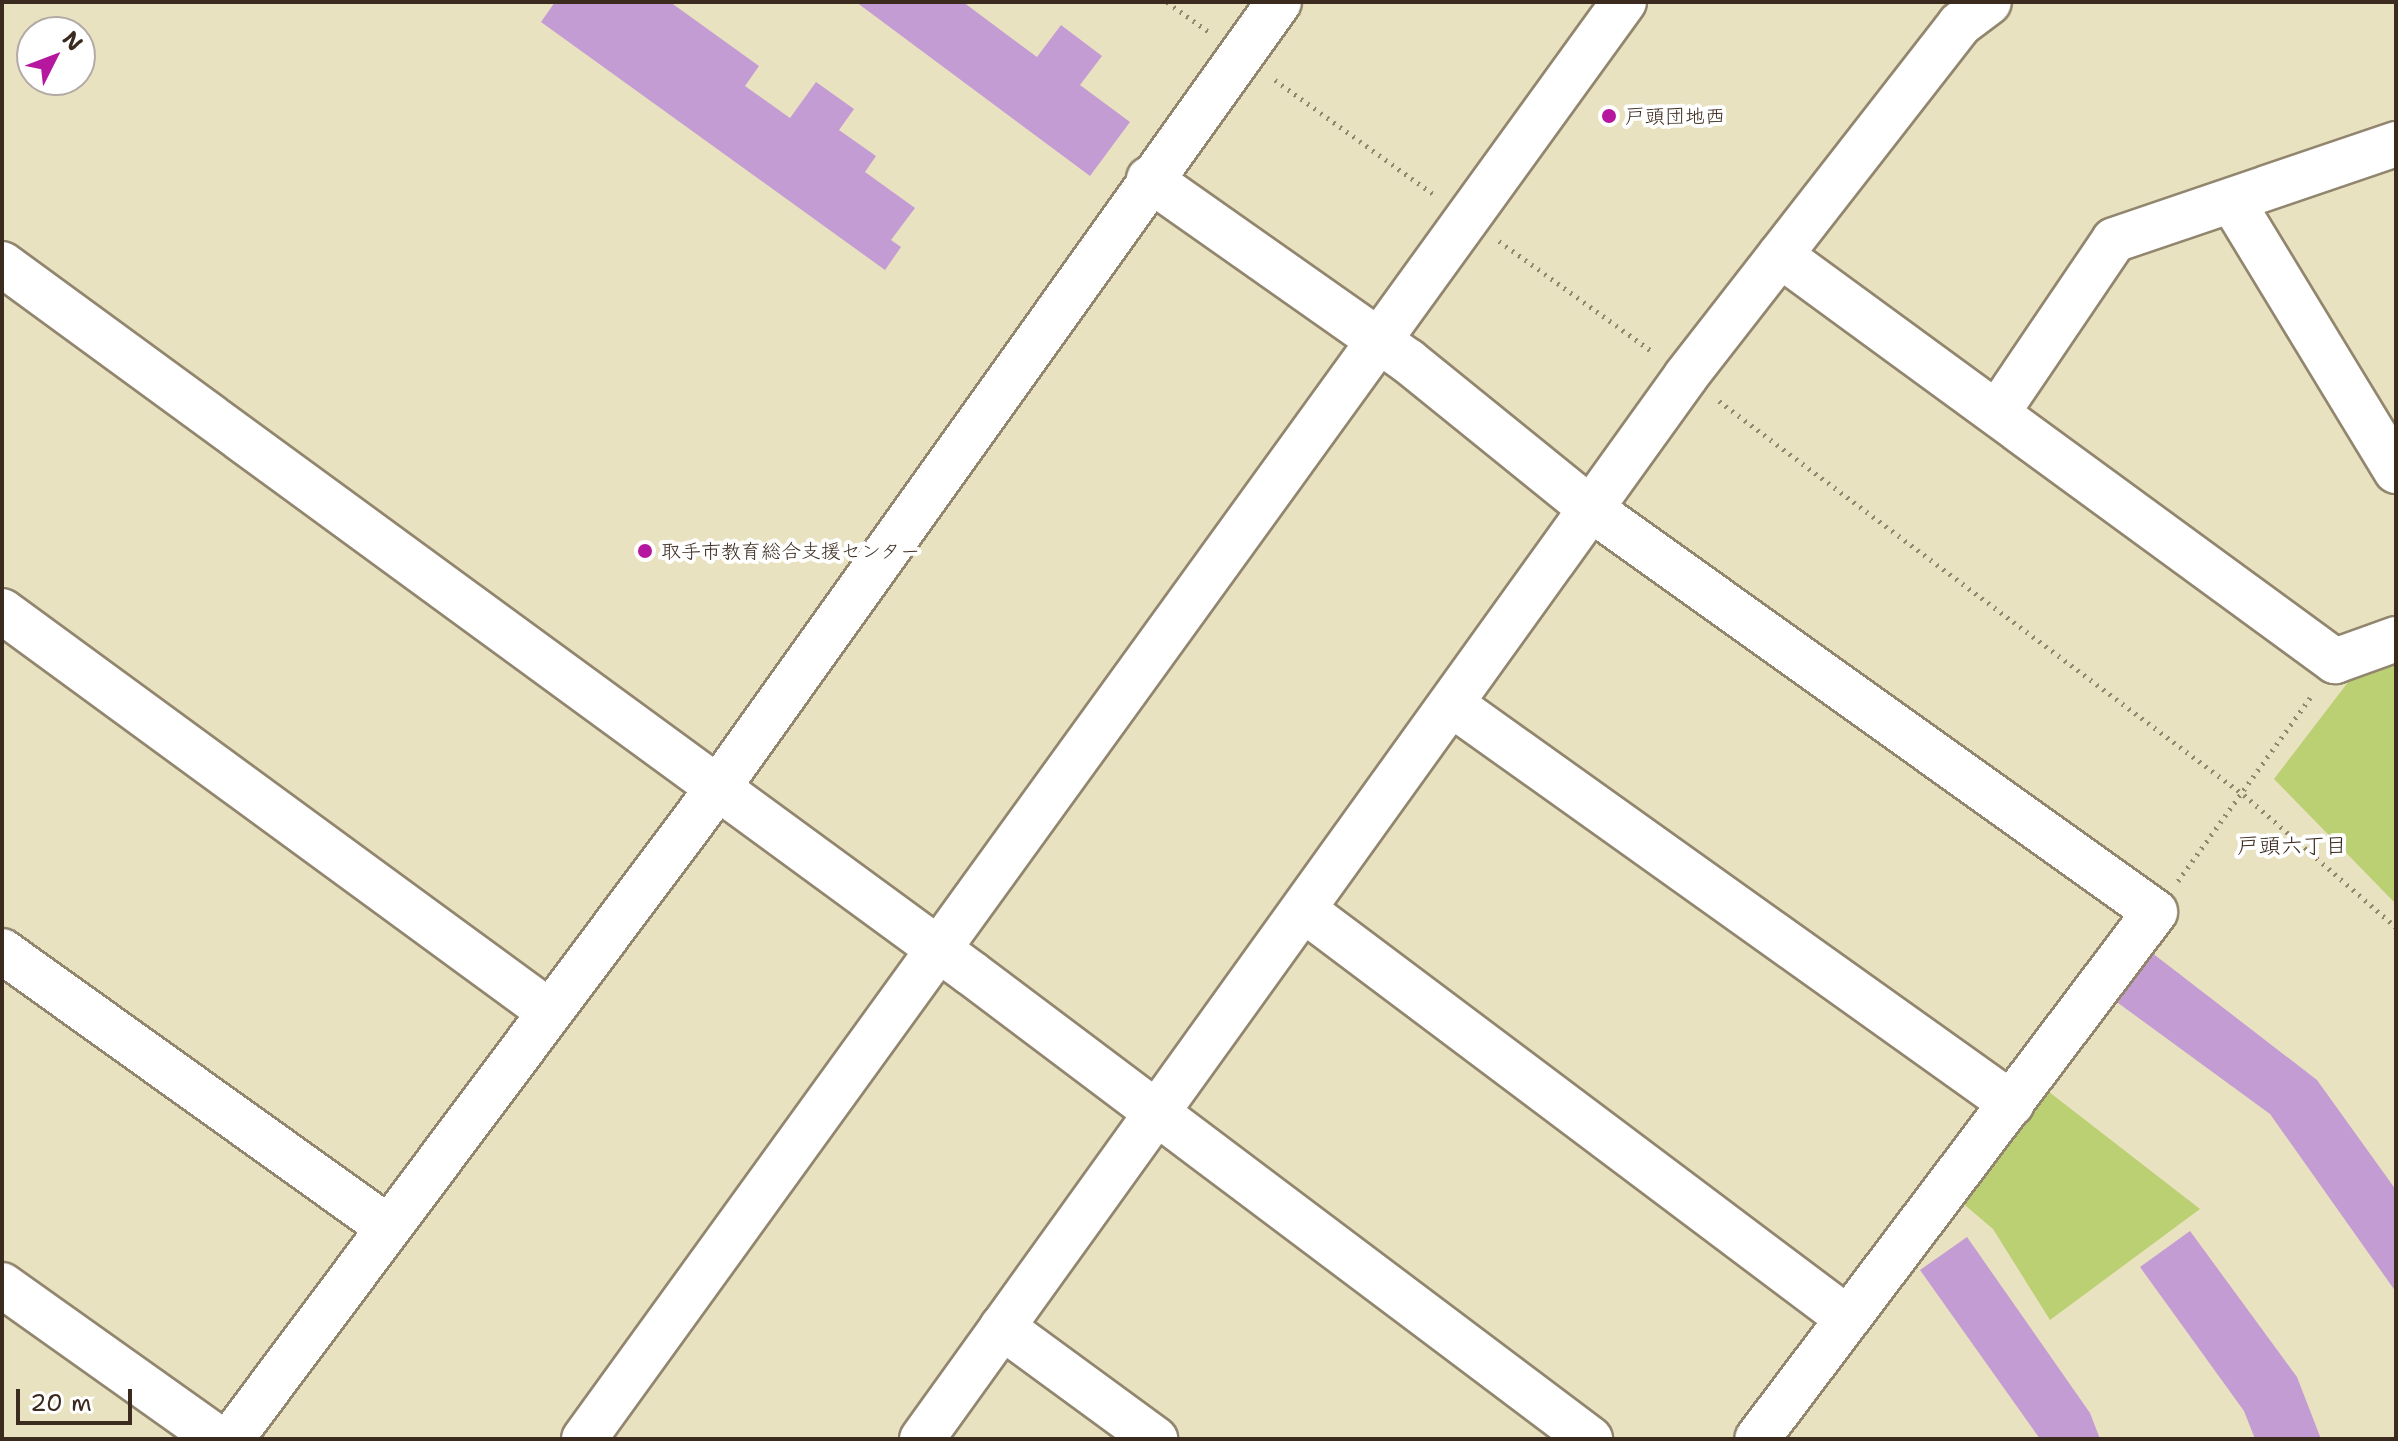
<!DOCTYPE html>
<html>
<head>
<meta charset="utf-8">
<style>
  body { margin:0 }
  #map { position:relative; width:2398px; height:1441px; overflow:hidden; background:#e9e2c0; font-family:"Shantell Sans","Klee One",sans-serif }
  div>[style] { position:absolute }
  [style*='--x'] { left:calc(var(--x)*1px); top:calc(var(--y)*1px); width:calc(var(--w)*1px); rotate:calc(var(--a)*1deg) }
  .green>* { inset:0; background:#bbcf73 }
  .building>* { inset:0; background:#c39cd3 }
  .path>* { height:5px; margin-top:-2.5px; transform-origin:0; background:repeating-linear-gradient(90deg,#92866f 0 2px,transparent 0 8px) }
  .roads { filter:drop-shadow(2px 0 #92866f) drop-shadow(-2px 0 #92866f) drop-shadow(0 2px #92866f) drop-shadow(0 -2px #92866f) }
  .street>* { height:44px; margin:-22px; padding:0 22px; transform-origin:22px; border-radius:22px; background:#fff }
  .secondary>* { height:44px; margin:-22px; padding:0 22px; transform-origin:22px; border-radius:22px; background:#fff }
  .dots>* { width:22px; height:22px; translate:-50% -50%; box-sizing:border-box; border:4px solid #fff; border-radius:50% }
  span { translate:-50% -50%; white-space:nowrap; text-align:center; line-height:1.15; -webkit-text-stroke:8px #fff; paint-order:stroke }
  .poi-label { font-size:20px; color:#3b2a1e }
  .left { translate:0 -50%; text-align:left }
  .neighbourhood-label { font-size:22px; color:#3b2a1e }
  .frame { position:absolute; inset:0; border:4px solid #3b2a1e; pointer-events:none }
  .north { position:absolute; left:16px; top:16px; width:80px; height:80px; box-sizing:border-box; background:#fff; border:2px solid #b1aaa5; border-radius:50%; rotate:48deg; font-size:22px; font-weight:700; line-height:32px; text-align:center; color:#3b2a1e }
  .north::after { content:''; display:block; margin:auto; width:28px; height:36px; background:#b5179e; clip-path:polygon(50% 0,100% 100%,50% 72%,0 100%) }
  .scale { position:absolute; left:16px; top:1389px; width:116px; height:36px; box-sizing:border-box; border:4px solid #3b2a1e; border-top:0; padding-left:10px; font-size:24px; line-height:28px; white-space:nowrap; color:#3b2a1e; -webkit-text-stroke:6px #fff; paint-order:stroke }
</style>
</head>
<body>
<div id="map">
  <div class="green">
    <i style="clip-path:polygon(2396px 658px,2396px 904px,2274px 779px,2352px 677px)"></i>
    <i style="clip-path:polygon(2031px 1078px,2200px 1209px,2050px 1320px,1993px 1229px,1946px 1189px)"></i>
  </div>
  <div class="building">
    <i style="clip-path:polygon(555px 2px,670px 2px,759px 66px,745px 86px,790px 118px,816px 82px,854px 109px,839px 130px,876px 156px,865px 172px,915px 208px,891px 240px,901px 247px,885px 270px,541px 22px)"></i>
    <i style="clip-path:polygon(856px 2px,963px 2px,1037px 57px,1061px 25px,1102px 56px,1080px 85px,1130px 122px,1090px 176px)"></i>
    <i style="clip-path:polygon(2147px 949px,2317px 1080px,2396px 1190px,2396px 1292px,2270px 1114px,2114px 1000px)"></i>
    <i style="clip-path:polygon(2190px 1231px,2297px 1377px,2321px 1439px,2255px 1439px,2244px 1411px,2140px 1267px)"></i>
    <i style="clip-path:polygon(1967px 1237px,2090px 1413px,2100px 1439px,2040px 1439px,1920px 1270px)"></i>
  </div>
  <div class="path">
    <i style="--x:1167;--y:2;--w:52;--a:35.5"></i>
    <i style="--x:1275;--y:80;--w:198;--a:35.8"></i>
    <i style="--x:1499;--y:241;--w:190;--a:35.8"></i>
    <i style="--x:1719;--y:401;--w:656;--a:36.89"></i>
    <i style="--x:2244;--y:795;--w:201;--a:41"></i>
    <i style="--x:2178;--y:881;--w:229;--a:-54.2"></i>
  </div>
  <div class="roads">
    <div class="street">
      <i style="--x:1149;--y:179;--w:317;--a:35.1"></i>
      <i style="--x:1408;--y:361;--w:235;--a:39"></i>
      <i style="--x:1591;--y:509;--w:693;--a:35.55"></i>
      <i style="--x:2155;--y:912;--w:660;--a:127.06"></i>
      <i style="--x:2232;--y:201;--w:316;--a:58.7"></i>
      <i style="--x:1780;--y:255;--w:688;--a:36.19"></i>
      <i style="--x:2335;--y:661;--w:65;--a:-19.8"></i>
      <i style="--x:2;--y:264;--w:1201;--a:36.19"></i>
      <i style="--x:971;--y:973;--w:775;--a:36.97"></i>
      <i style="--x:1999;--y:410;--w:205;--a:-55.9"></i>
      <i style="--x:2114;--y:240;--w:298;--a:-18.8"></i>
      <i style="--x:2;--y:611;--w:675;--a:36.21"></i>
      <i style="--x:1454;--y:706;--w:685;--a:35.5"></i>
      <i style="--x:1304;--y:910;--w:679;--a:36.92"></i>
      <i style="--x:2;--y:951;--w:474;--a:35.6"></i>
      <i style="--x:2;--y:1285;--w:266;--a:35.4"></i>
      <i style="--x:1002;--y:1327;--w:190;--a:36.2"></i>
      <i style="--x:231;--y:1439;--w:812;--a:-53.21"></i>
      <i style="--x:717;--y:789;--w:967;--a:-54.47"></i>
      <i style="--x:922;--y:1439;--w:1309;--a:-54.29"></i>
      <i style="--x:1686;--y:376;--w:446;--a:-52.1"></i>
      <i style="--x:1960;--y:24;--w:36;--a:-37"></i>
    </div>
    <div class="secondary">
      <i style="--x:584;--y:1439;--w:1774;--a:-54.11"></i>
    </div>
  </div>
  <div class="dots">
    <i style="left:1609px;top:116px;background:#b5179e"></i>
    <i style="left:645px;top:551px;background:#b5179e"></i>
  </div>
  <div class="poi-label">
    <span class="left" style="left:1625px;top:116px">戸頭団地西</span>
    <span class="left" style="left:661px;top:551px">取手市教育総合支援センター</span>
  </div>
  <div class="neighbourhood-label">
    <span style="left:2292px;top:846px">戸頭六丁目</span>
  </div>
  <div class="frame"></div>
  <div class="north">N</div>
  <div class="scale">20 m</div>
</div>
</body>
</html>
